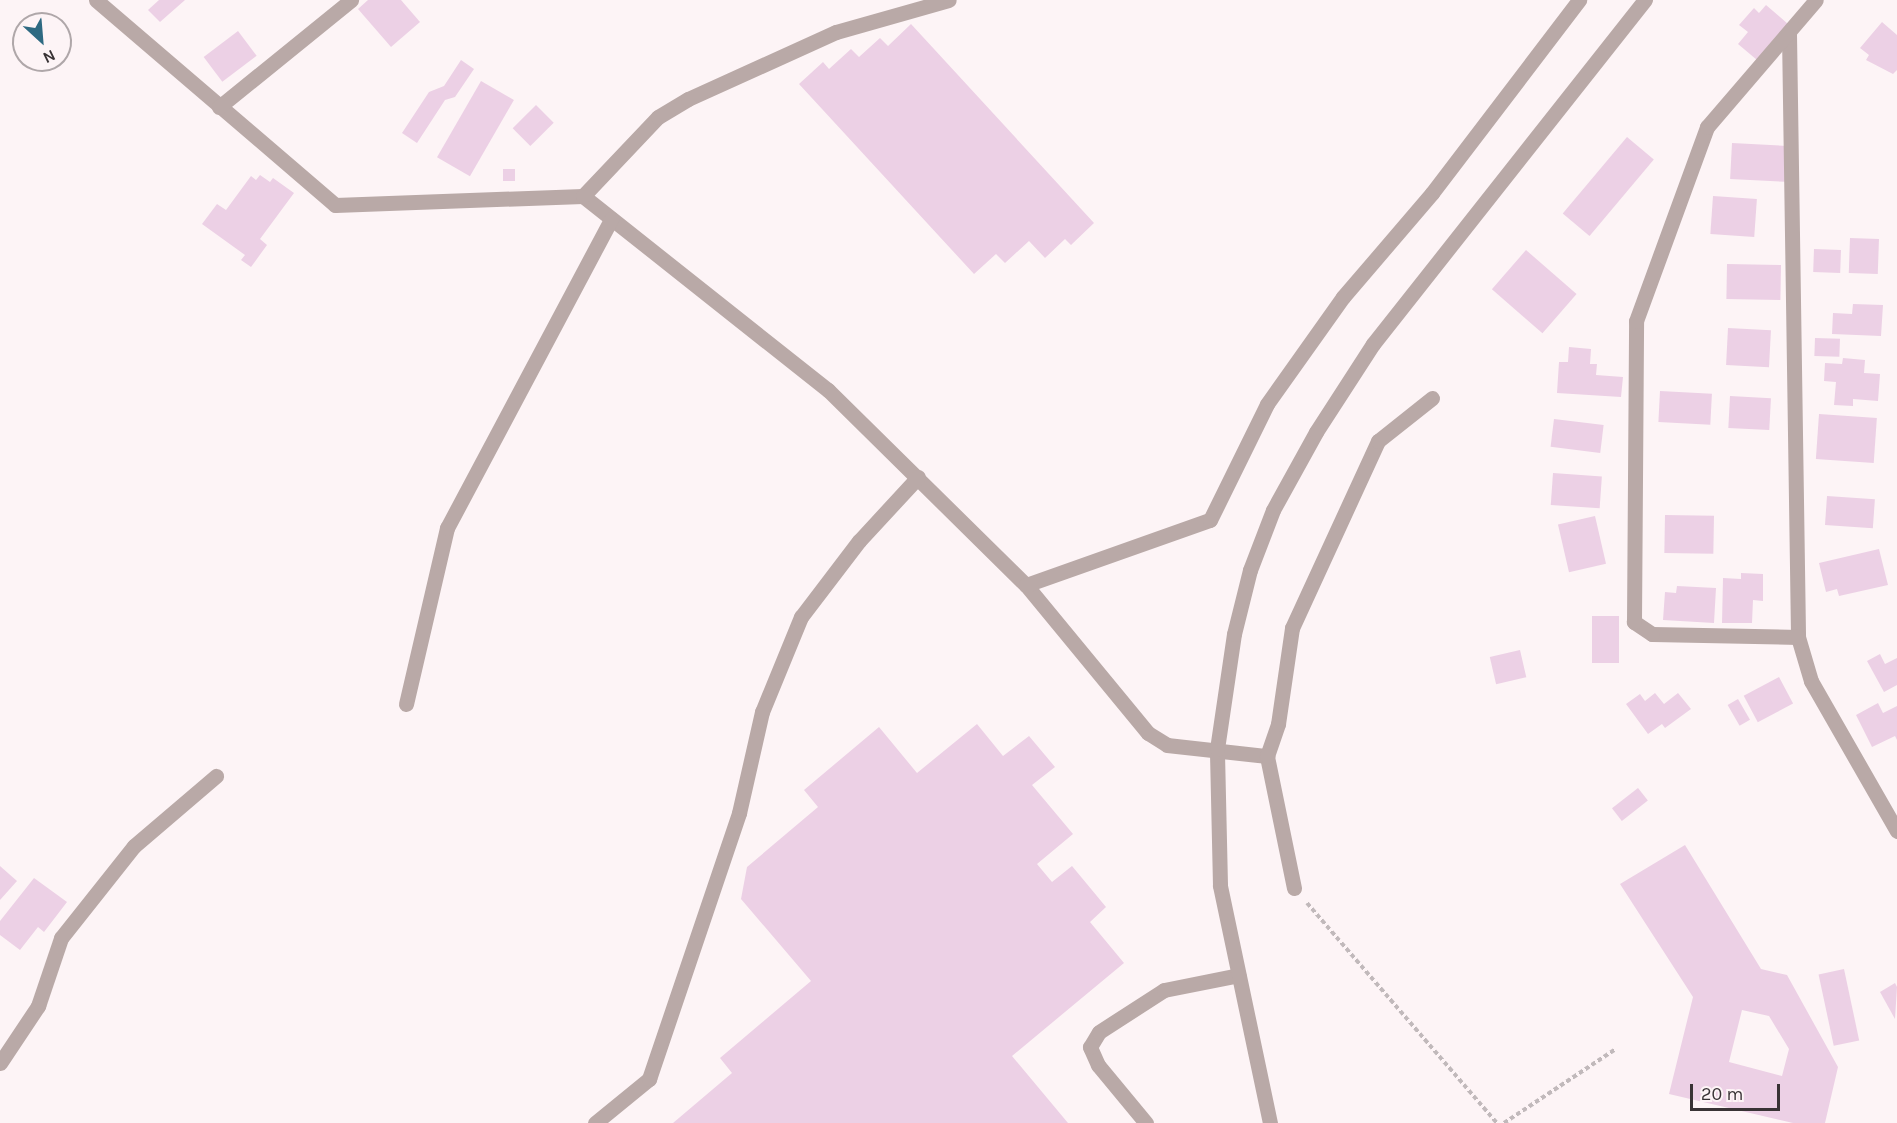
<!DOCTYPE html>
<html>
<head>
<meta charset="utf-8">
<style>
  body { margin:0 }
  #map { position:relative; width:1897px; height:1123px; overflow:hidden; background:#fdf4f6; font-family:Karla,sans-serif }
  div>[style] { position:absolute }
  [style*='--x'] { left:calc(var(--x)*1px); top:calc(var(--y)*1px); width:calc(var(--w)*1px); rotate:calc(var(--a)*1deg) }
  .building>* { inset:0; background:#ecd0e5; transform-origin:0 0 }
  .path>* { height:4px; margin-top:-2px; transform-origin:0; background:repeating-linear-gradient(90deg,#c1b9bb 0 4.5px,transparent 0 7.5px) }
  .minor>* { height:15px; margin:-7.5px; padding:0 7.5px; transform-origin:7.5px; border-radius:7.5px; background:#b9a9a7 }
  span { translate:-50% -50%; white-space:nowrap; text-align:center; line-height:1.15; -webkit-text-stroke:5px #fdf4f6; paint-order:stroke }
  .north { position:absolute; left:12px; top:12px; width:60px; height:60px; box-sizing:border-box; background:#fdf4f6; border:2px solid #afa7a9; border-radius:50%; rotate:154deg; font-size:16px; font-weight:700; line-height:24px; text-align:center; color:#393335 }
  .north::after { content:''; display:block; margin:auto; width:21px; height:27px; background:#2e6a82; clip-path:polygon(50% 0,100% 100%,50% 72%,0 100%) }
  .scale { position:absolute; left:1690px; top:1084px; width:90px; height:27px; box-sizing:border-box; border:3px solid #393335; border-top:0; padding-left:8px; font-size:18px; line-height:21px; white-space:nowrap; color:#393335; -webkit-text-stroke:4px #fdf4f6; paint-order:stroke }
</style>
</head>
<body>
<div id="map">
  <div class="building">
    <i style="clip-path:polygon(159px 0,185px 0,160px 22px,148px 10px)"></i>
    <i style="clip-path:polygon(368px 0,401px 0,420px 22px,391px 47px,358px 9px)"></i>
    <i style="clip-path:polygon(1766px 5px,1788px 24px,1757px 60px,1738px 44px,1748px 32px,1739px 25px,1754px 8px,1759px 13px)"></i>
    <i style="clip-path:polygon(1882px 22px,1897px 35px,1897px 70px,1893px 74px,1866px 60px,1869px 55px,1860px 48px)"></i>
    <i style="clip-path:polygon(911px 24px,1094px 223px,1071px 245px,1065px 239px,1045px 258px,1029px 241px,1005px 263px,996px 254px,974px 274px,799px 84px,823px 62px,829px 69px,851px 49px,859px 57px,880px 38px,888px 46px)"></i>
    <i style="left:238px;top:31px;width:31px;height:43px;rotate:53deg"></i>
    <i style="clip-path:polygon(461px 60px,474px 69px,455px 97px,445px 100px,417px 143px,402px 133px,429px 92px,444px 86px)"></i>
    <i style="left:481px;top:81px;width:38px;height:88px;rotate:30deg"></i>
    <i style="left:536px;top:105px;width:25px;height:33px;rotate:45deg"></i>
    <i style="left:1627px;top:137px;width:35px;height:100px;rotate:40deg"></i>
    <i style="left:1732px;top:143px;width:55px;height:36px;rotate:3deg"></i>
    <i style="left:503px;top:169px;width:12px;height:12px"></i>
    <i style="clip-path:polygon(260px 175px,270px 182px,273px 178px,294px 193px,260px 239px,267px 245px,251px 267px,241px 260px,245px 255px,202px 224px,217px 204px,226px 210px,251px 176px,256px 180px)"></i>
    <i style="left:1713px;top:196px;width:44px;height:38px;rotate:4deg"></i>
    <i style="left:1850px;top:238px;width:29px;height:35px;rotate:2deg"></i>
    <i style="left:1814px;top:249px;width:27px;height:23px;rotate:2deg"></i>
    <i style="left:1526px;top:250px;width:67px;height:52px;rotate:41deg"></i>
    <i style="left:1727px;top:264px;width:54px;height:35px;rotate:1deg"></i>
    <i style="clip-path:polygon(1853px 304px,1883px 305px,1881px 336px,1832px 334px,1833px 313px,1852px 314px)"></i>
    <i style="left:1728px;top:328px;width:43px;height:37px;rotate:3deg"></i>
    <i style="left:1815px;top:338px;width:25px;height:18px;rotate:2deg"></i>
    <i style="clip-path:polygon(1569px 347px,1591px 349px,1590px 364px,1597px 364px,1596px 375px,1623px 377px,1621px 397px,1557px 393px,1559px 362px,1568px 362px)"></i>
    <i style="clip-path:polygon(1843px 358px,1865px 360px,1864px 373px,1880px 374px,1878px 401px,1853px 399px,1853px 406px,1834px 405px,1836px 382px,1824px 381px,1825px 363px,1842px 364px)"></i>
    <i style="left:1660px;top:391px;width:52px;height:31px;rotate:3deg"></i>
    <i style="left:1730px;top:396px;width:41px;height:32px;rotate:3deg"></i>
    <i style="left:1819px;top:414px;width:58px;height:45px;rotate:4deg"></i>
    <i style="left:1554px;top:419px;width:50px;height:28px;rotate:7deg"></i>
    <i style="left:1553px;top:473px;width:49px;height:32px;rotate:4deg"></i>
    <i style="left:1827px;top:496px;width:48px;height:29px;rotate:4deg"></i>
    <i style="left:1665px;top:515px;width:49px;height:38px;rotate:1deg"></i>
    <i style="left:1595px;top:516px;width:49px;height:38px;rotate:77deg"></i>
    <i style="clip-path:polygon(1879px 549px,1888px 585px,1839px 596px,1837px 589px,1826px 592px,1819px 563px)"></i>
    <i style="clip-path:polygon(1741px 573px,1763px 574px,1763px 601px,1753px 600px,1752px 623px,1722px 623px,1723px 578px,1741px 579px)"></i>
    <i style="clip-path:polygon(1677px 586px,1716px 588px,1714px 623px,1663px 620px,1665px 592px,1676px 593px)"></i>
    <i style="left:1592px;top:616px;width:27px;height:47px"></i>
    <i style="left:1520px;top:650px;width:28px;height:31px;rotate:77deg"></i>
    <i style="clip-path:polygon(1880px 654px,1885px 664px,1897px 658px,1897px 685px,1884px 692px,1867px 661px)"></i>
    <i style="left:1779px;top:677px;width:30px;height:40px;rotate:62deg"></i>
    <i style="clip-path:polygon(1655px 693px,1664px 704px,1678px 693px,1691px 709px,1665px 728px,1662px 724px,1648px 734px,1626px 704px,1640px 694px,1645px 701px)"></i>
    <i style="left:1738px;top:699px;width:24px;height:12px;rotate:60deg"></i>
    <i style="clip-path:polygon(1878px 703px,1883px 713px,1897px 706px,1897px 740px,1895px 736px,1872px 747px,1856px 715px)"></i>
    <i style="clip-path:polygon(977px 724px,1003px 756px,1029px 736px,1055px 767px,1032px 785px,1073px 834px,1037px 864px,1052px 882px,1072px 866px,1106px 907px,1090px 922px,1124px 963px,1012px 1056px,1068px 1123px,673px 1123px,732px 1073px,720px 1058px,811px 981px,741px 899px,747px 867px,818px 807px,804px 790px,879px 727px,917px 773px)"></i>
    <i style="left:1638px;top:788px;width:16px;height:33px;rotate:52deg"></i>
    <i style="clip-path:polygon(evenodd,1685px 845px,1761px 969px,1787px 975px,1838px 1067px,1825px 1123px,1793px 1123px,1669px 1094px,1693px 997px,1620px 884px,1685px 845px,1742px 1010px,1769px 1016px,1789px 1049px,1782px 1076px,1729px 1062px,1742px 1010px)"></i>
    <i style="clip-path:polygon(0 866px,17px 881px,0 900px)"></i>
    <i style="clip-path:polygon(34px 878px,67px 902px,44px 932px,38px 927px,20px 950px,0 935px,0 921px)"></i>
    <i style="left:1844px;top:969px;width:73px;height:26px;rotate:78deg"></i>
    <i style="clip-path:polygon(1895px 983px,1897px 987px,1895px 1019px,1880px 992px)"></i>
  </div>
  <div class="path">
    <i style="--x:1307;--y:903;--w:291;--a:49.2"></i>
    <i style="--x:1504;--y:1123;--w:134;--a:-33.5"></i>
  </div>
  <div class="minor">
    <i style="--x:96;--y:0;--w:315;--a:40.6"></i>
    <i style="--x:335;--y:205;--w:248;--a:-2.1"></i>
    <i style="--x:583;--y:196;--w:313;--a:38.4"></i>
    <i style="--x:828;--y:390;--w:278;--a:44.6"></i>
    <i style="--x:1026;--y:585;--w:192;--a:50.5"></i>
    <i style="--x:1148;--y:733;--w:22;--a:32"></i>
    <i style="--x:1167;--y:745;--w:101;--a:6.3"></i>
    <i style="--x:1789;--y:34;--w:603;--a:89.14"></i>
    <i style="--x:1798;--y:637;--w:46;--a:73.5"></i>
    <i style="--x:1811;--y:681;--w:173;--a:60.2"></i>
    <i style="--x:219;--y:107;--w:170;--a:-39"></i>
    <i style="--x:583;--y:196;--w:109;--a:-46.5"></i>
    <i style="--x:658;--y:117;--w:35;--a:-31"></i>
    <i style="--x:688;--y:99;--w:162;--a:-24.4"></i>
    <i style="--x:836;--y:32;--w:117;--a:-15.8"></i>
    <i style="--x:1026;--y:585;--w:195;--a:-19.5"></i>
    <i style="--x:1210;--y:520;--w:129;--a:-63.8"></i>
    <i style="--x:1267;--y:404;--w:131;--a:-54.6"></i>
    <i style="--x:1343;--y:297;--w:137;--a:-49.4"></i>
    <i style="--x:1432;--y:193;--w:243;--a:-52.7"></i>
    <i style="--x:1798;--y:637;--w:146;--a:-178.8"></i>
    <i style="--x:1652;--y:634;--w:22;--a:-146"></i>
    <i style="--x:1634;--y:622;--w:301;--a:-89.6"></i>
    <i style="--x:1636;--y:321;--w:207;--a:-69.9"></i>
    <i style="--x:1707;--y:127;--w:167;--a:-49.4"></i>
    <i style="--x:406;--y:704;--w:181;--a:-76.9"></i>
    <i style="--x:447;--y:528;--w:350;--a:-62"></i>
    <i style="--x:1294;--y:888;--w:135;--a:-101.6"></i>
    <i style="--x:1267;--y:756;--w:34;--a:-71"></i>
    <i style="--x:1278;--y:724;--w:97;--a:-81.7"></i>
    <i style="--x:1292;--y:628;--w:206;--a:-65.3"></i>
    <i style="--x:1378;--y:441;--w:69;--a:-38.5"></i>
    <i style="--x:0;--y:1063;--w:69;--a:-56.3"></i>
    <i style="--x:38;--y:1006;--w:72;--a:-71.3"></i>
    <i style="--x:61;--y:938;--w:117;--a:-51.6"></i>
    <i style="--x:134;--y:846;--w:108;--a:-40.5"></i>
    <i style="--x:595;--y:1123;--w:70;--a:-39.2"></i>
    <i style="--x:649;--y:1079;--w:281;--a:-71.3"></i>
    <i style="--x:739;--y:813;--w:104;--a:-77.2"></i>
    <i style="--x:762;--y:712;--w:103;--a:-67.7"></i>
    <i style="--x:801;--y:617;--w:96;--a:-52.7"></i>
    <i style="--x:859;--y:541;--w:87;--a:-47.3"></i>
    <i style="--x:1146;--y:1123;--w:75;--a:-129.6"></i>
    <i style="--x:1098;--y:1065;--w:20;--a:-114"></i>
    <i style="--x:1090;--y:1047;--w:17;--a:-59"></i>
    <i style="--x:1099;--y:1032;--w:77;--a:-32.9"></i>
    <i style="--x:1164;--y:990;--w:76;--a:-11.3"></i>
    <i style="--x:1270;--y:1123;--w:243;--a:-101.9"></i>
    <i style="--x:1220;--y:885;--w:136;--a:-91.3"></i>
    <i style="--x:1217;--y:749;--w:116;--a:-81.6"></i>
    <i style="--x:1234;--y:634;--w:66;--a:-76"></i>
    <i style="--x:1250;--y:570;--w:64;--a:-69"></i>
    <i style="--x:1273;--y:510;--w:89;--a:-61.1"></i>
    <i style="--x:1316;--y:432;--w:105;--a:-57.1"></i>
    <i style="--x:1373;--y:344;--w:439;--a:-51.7"></i>
  </div>
  <div class="north">N</div>
  <div class="scale">20 m</div>
</div>
</body>
</html>
